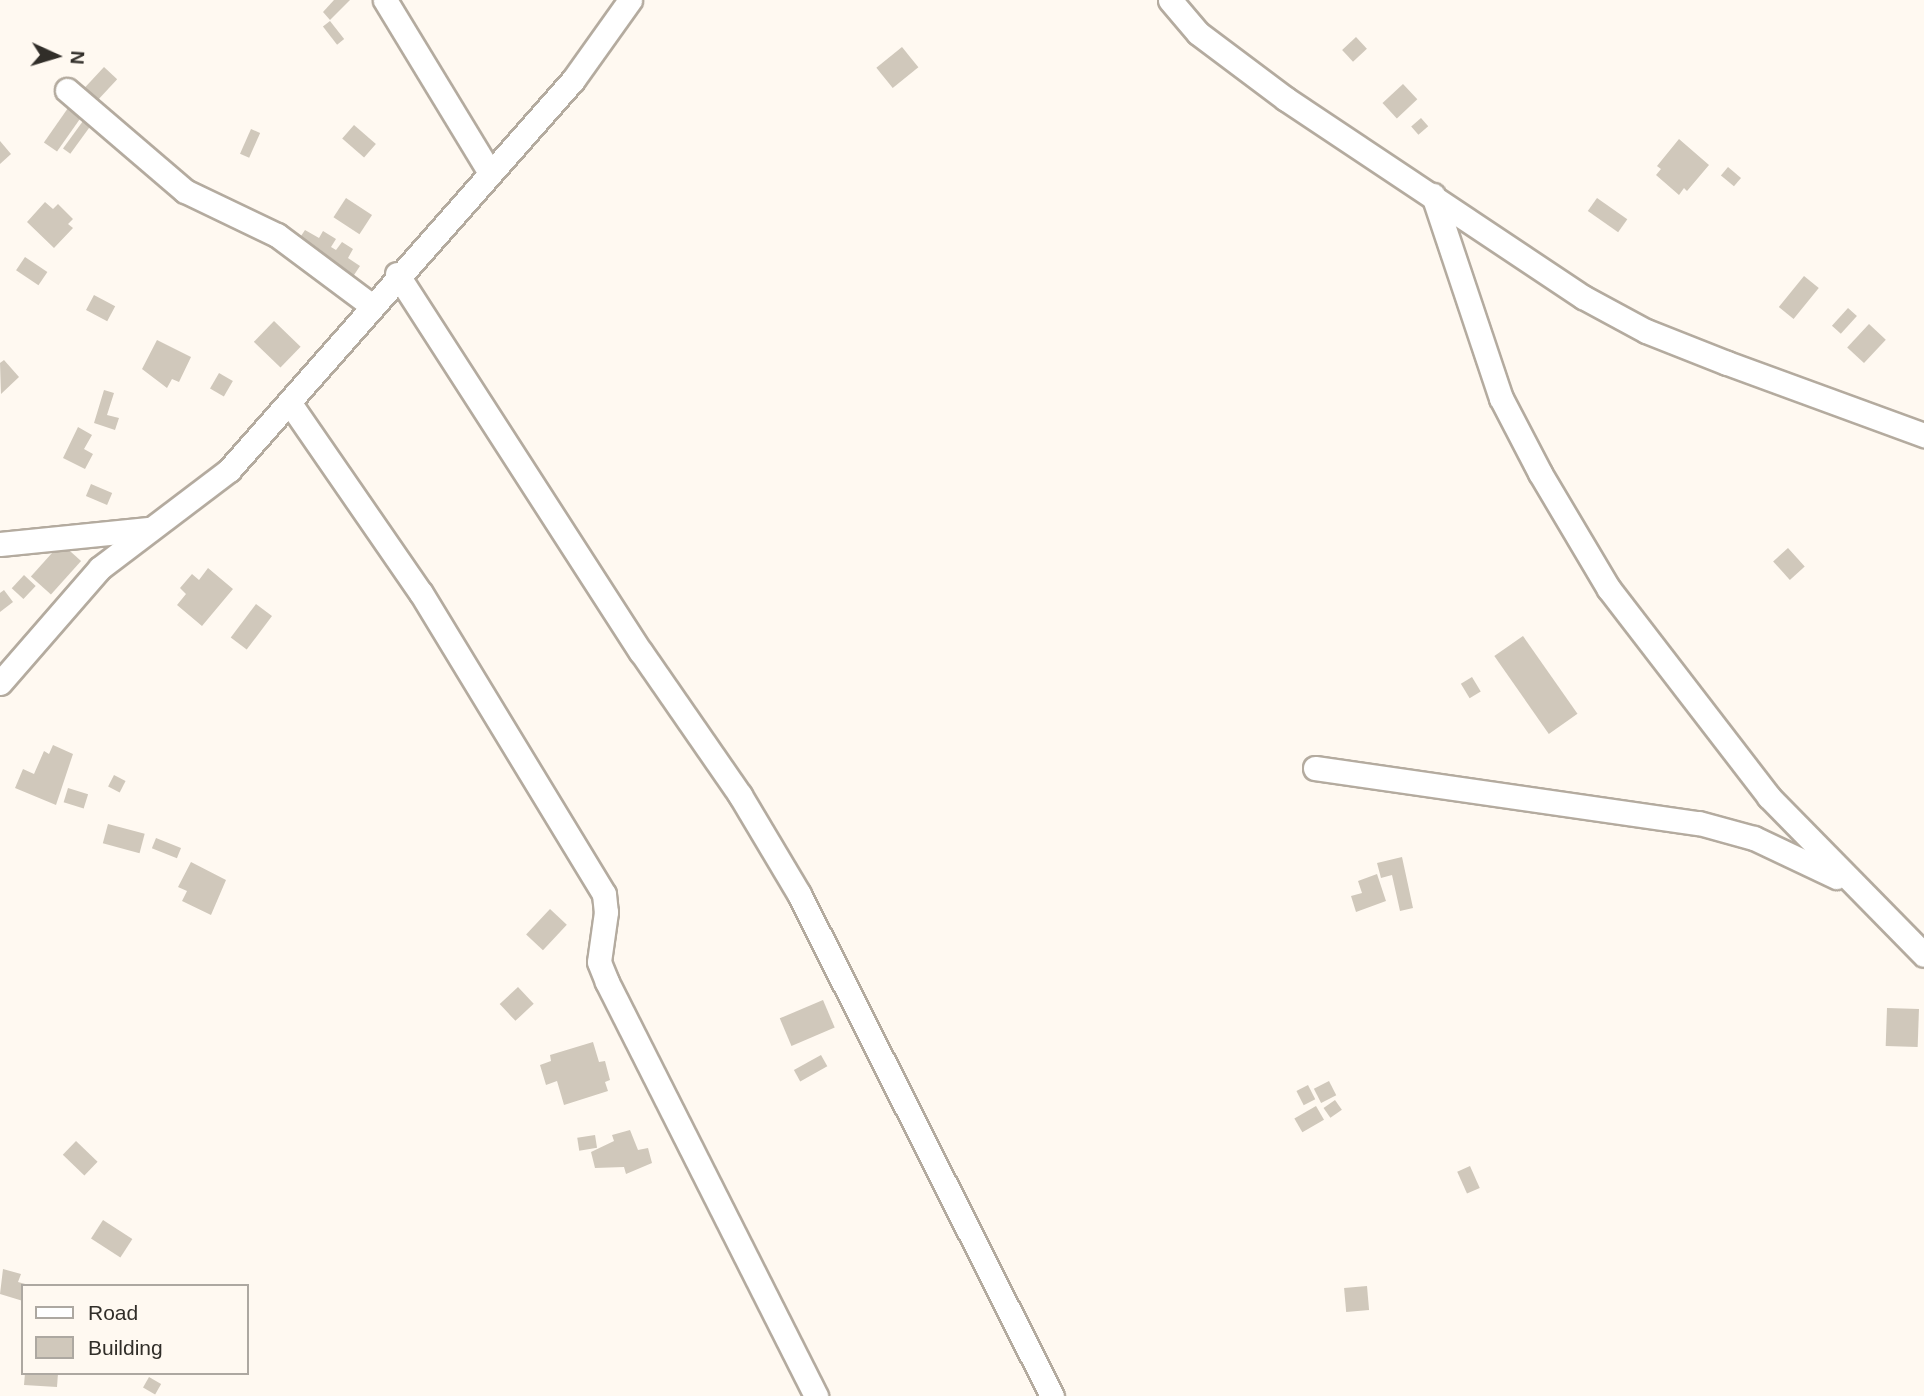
<!DOCTYPE html>
<html>
<head>
<meta charset="utf-8">
<style>
  body { margin:0 }
  #map { position:relative; width:1924px; height:1396px; overflow:hidden; background:#fff9f1; font-family:Arial,sans-serif }
  div>[style] { position:absolute }
  [style*='--x'] { left:calc(var(--x)*1px); top:calc(var(--y)*1px); width:calc(var(--w)*1px); rotate:calc(var(--a)*1deg) }
  .building>* { inset:0; background:#d0c8bb; transform-origin:0 0 }
  .roads { filter:drop-shadow(2px 0 #b4ab9f) drop-shadow(-2px 0 #b4ab9f) drop-shadow(0 2px #b4ab9f) drop-shadow(0 -2px #b4ab9f) }
  .minor>* { height:23px; margin:-11.5px; padding:0 11.5px; transform-origin:11.5px; border-radius:11.5px; background:#fff }
  span { translate:-50% -50%; white-space:nowrap; text-align:center; line-height:1.15; -webkit-text-stroke:6px #fff9f1; paint-order:stroke }
  .legend { position:absolute; left:21px; top:1284px; width:228px; height:91px; box-sizing:border-box; background:#fff9f1; border:2px solid #ada8a1; margin:0; padding:9px 12px; list-style:none; font-size:21px; color:#312e29 }
  .legend li { display:flex; align-items:center; gap:14px; height:35px }
  .legend b { width:35px; border:2px solid #ada8a1 }
  .north { position:absolute; left:21px; top:21px; width:70px; height:70px; -webkit-text-stroke:5px #fff9f1; paint-order:stroke; rotate:94deg; font-size:19px; font-weight:700; line-height:28px; text-align:center; color:#312e29 }
  .north::after { content:''; display:block; margin:auto; width:24px; height:32px; background:#312e29; clip-path:polygon(50% 0,100% 100%,50% 72%,0 100%) }
</style>
</head>
<body>
<div id="map">
  <div class="building">
    <i style="clip-path:polygon(334px 0,350px 0,330px 20px,323px 12px)"></i>
    <i style="left:330px;top:21px;width:23px;height:9px;rotate:52deg"></i>
    <i style="left:1356px;top:37px;width:16px;height:19px;rotate:47deg"></i>
    <i style="left:902px;top:47px;width:26px;height:33px;rotate:51deg"></i>
    <i style="left:104px;top:67px;width:18px;height:30px;rotate:43deg"></i>
    <i style="left:1403px;top:84px;width:21px;height:28px;rotate:47deg"></i>
    <i style="left:68px;top:108px;width:16px;height:42px;rotate:35deg"></i>
    <i style="left:1421px;top:118px;width:11px;height:13px;rotate:49deg"></i>
    <i style="left:83px;top:121px;width:9px;height:34px;rotate:36deg"></i>
    <i style="left:354px;top:125px;width:29px;height:18px;rotate:41deg"></i>
    <i style="left:251px;top:129px;width:10px;height:27px;rotate:24deg"></i>
    <i style="clip-path:polygon(1679px 139px,1709px 165px,1687px 191px,1684px 188px,1679px 195px,1656px 175px,1661px 169px,1657px 166px)"></i>
    <i style="clip-path:polygon(0 141px,11px 154px,0 164px)"></i>
    <i style="left:1728px;top:167px;width:17px;height:11px;rotate:40deg"></i>
    <i style="left:346px;top:198px;width:31px;height:23px;rotate:33deg"></i>
    <i style="left:1597px;top:198px;width:37px;height:16px;rotate:35deg"></i>
    <i style="clip-path:polygon(45px 202px,53px 209px,58px 204px,73px 219px,68px 224px,73px 228px,54px 248px,27px 222px)"></i>
    <i style="clip-path:polygon(305px 230px,319px 238px,323px 231px,336px 239px,331px 247px,336px 250px,342px 242px,353px 249px,348px 258px,360px 266px,352px 278px,297px 242px)"></i>
    <i style="left:25px;top:257px;width:27px;height:16px;rotate:34deg"></i>
    <i style="left:1804px;top:276px;width:19px;height:40px;rotate:39deg"></i>
    <i style="left:94px;top:295px;width:24px;height:17px;rotate:28deg"></i>
    <i style="left:1848px;top:308px;width:12px;height:24px;rotate:42deg"></i>
    <i style="left:274px;top:321px;width:37px;height:29px;rotate:44deg"></i>
    <i style="left:1869px;top:324px;width:23px;height:32px;rotate:43deg"></i>
    <i style="clip-path:polygon(157px 340px,191px 357px,179px 382px,172px 379px,167px 388px,142px 369px)"></i>
    <i style="clip-path:polygon(4px 360px,19px 377px,1px 394px,0 363px)"></i>
    <i style="left:219px;top:373px;width:16px;height:18px;rotate:30deg"></i>
    <i style="clip-path:polygon(104px 390px,114px 393px,107px 415px,119px 418px,115px 430px,94px 423px)"></i>
    <i style="clip-path:polygon(78px 427px,92px 435px,84px 449px,93px 454px,85px 469px,63px 458px)"></i>
    <i style="left:91px;top:484px;width:23px;height:13px;rotate:23deg"></i>
    <i style="left:61px;top:543px;width:27px;height:45px;rotate:42deg"></i>
    <i style="left:1788px;top:548px;width:25px;height:20px;rotate:48deg"></i>
    <i style="clip-path:polygon(208px 568px,233px 589px,202px 626px,177px 605px,186px 594px,180px 588px,192px 574px,199px 580px)"></i>
    <i style="left:24px;top:575px;width:16px;height:18px;rotate:43deg"></i>
    <i style="clip-path:polygon(4px 590px,13px 602px,0 612px,0 593px)"></i>
    <i style="left:256px;top:604px;width:20px;height:42px;rotate:37deg"></i>
    <i style="left:1523px;top:636px;width:95px;height:35px;rotate:55deg"></i>
    <i style="left:1472px;top:677px;width:17px;height:13px;rotate:59deg"></i>
    <i style="clip-path:polygon(53px 745px,73px 754px,56px 805px,15px 788px,23px 769px,34px 774px,44px 751px,49px 754px)"></i>
    <i style="left:114px;top:775px;width:13px;height:13px;rotate:27deg"></i>
    <i style="left:68px;top:788px;width:21px;height:15px;rotate:17deg"></i>
    <i style="left:108px;top:824px;width:38px;height:20px;rotate:15deg"></i>
    <i style="left:156px;top:838px;width:27px;height:11px;rotate:22deg"></i>
    <i style="clip-path:polygon(1402px 857px,1413px 908px,1400px 911px,1392px 875px,1381px 878px,1377px 863px)"></i>
    <i style="clip-path:polygon(191px 862px,226px 880px,211px 915px,182px 901px,187px 891px,178px 887px)"></i>
    <i style="clip-path:polygon(1377px 874px,1386px 901px,1356px 912px,1351px 896px,1362px 893px,1358px 881px)"></i>
    <i style="left:550px;top:909px;width:23px;height:35px;rotate:43deg"></i>
    <i style="left:518px;top:987px;width:23px;height:25px;rotate:47deg"></i>
    <i style="left:823px;top:1000px;width:30px;height:47px;rotate:67deg"></i>
    <i style="left:1887px;top:1008px;width:32px;height:38px;rotate:2deg"></i>
    <i style="clip-path:polygon(593px 1042px,599px 1062px,605px 1061px,610px 1080px,605px 1082px,608px 1091px,564px 1105px,557px 1081px,546px 1085px,540px 1065px,551px 1061px,550px 1055px)"></i>
    <i style="left:821px;top:1055px;width:13px;height:31px;rotate:61deg"></i>
    <i style="left:1329px;top:1081px;width:16px;height:17px;rotate:63deg"></i>
    <i style="left:1308px;top:1085px;width:16px;height:13px;rotate:63deg"></i>
    <i style="left:1335px;top:1100px;width:12px;height:14px;rotate:55deg"></i>
    <i style="left:1316px;top:1106px;width:16px;height:25px;rotate:60deg"></i>
    <i style="clip-path:polygon(630px 1130px,638px 1150px,648px 1148px,652px 1163px,626px 1174px,624px 1167px,595px 1168px,591px 1152px,614px 1141px,612px 1135px)"></i>
    <i style="left:595px;top:1135px;width:13px;height:18px;rotate:81deg"></i>
    <i style="left:76px;top:1141px;width:30px;height:19px;rotate:44deg"></i>
    <i style="left:1470px;top:1166px;width:24px;height:14px;rotate:66deg"></i>
    <i style="left:103px;top:1220px;width:35px;height:22px;rotate:33deg"></i>
    <i style="clip-path:polygon(3px 1269px,21px 1274px,18px 1282px,29px 1285px,23px 1286px,23px 1301px,0 1294px)"></i>
    <i style="left:1367px;top:1286px;width:24px;height:23px;rotate:85deg"></i>
    <i style="clip-path:polygon(25px 1373px,58px 1373px,57px 1387px,24px 1385px)"></i>
    <i style="left:149px;top:1377px;width:14px;height:12px;rotate:30deg"></i>
  </div>
  <div class="roads">
    <div class="minor">
      <i style="--x:385;--y:0;--w:202;--a:58.7"></i>
      <i style="--x:1170;--y:0;--w:43;--a:49.7"></i>
      <i style="--x:1198;--y:33;--w:110;--a:36.9"></i>
      <i style="--x:1286;--y:99;--w:357;--a:33.7"></i>
      <i style="--x:1583;--y:297;--w:72;--a:28.4"></i>
      <i style="--x:1646;--y:331;--w:87;--a:21.6"></i>
      <i style="--x:1727;--y:363;--w:210;--a:20.1"></i>
      <i style="--x:67;--y:90;--w:155;--a:40.6"></i>
      <i style="--x:185;--y:191;--w:102;--a:25.6"></i>
      <i style="--x:277;--y:235;--w:117;--a:36.7"></i>
      <i style="--x:1433;--y:195;--w:214;--a:71.5"></i>
      <i style="--x:1501;--y:398;--w:85;--a:62.5"></i>
      <i style="--x:1540;--y:473;--w:135;--a:59.3"></i>
      <i style="--x:1609;--y:589;--w:262;--a:52.4"></i>
      <i style="--x:1769;--y:797;--w:221;--a:45.5"></i>
      <i style="--x:397;--y:274;--w:450;--a:57.2"></i>
      <i style="--x:641;--y:652;--w:174;--a:55.3"></i>
      <i style="--x:740;--y:795;--w:115;--a:59.2"></i>
      <i style="--x:799;--y:894;--w:562;--a:63.25"></i>
      <i style="--x:289;--y:402;--w:232;--a:55.4"></i>
      <i style="--x:421;--y:593;--w:352;--a:58.7"></i>
      <i style="--x:604;--y:894;--w:18;--a:84"></i>
      <i style="--x:606;--y:912;--w:50;--a:98"></i>
      <i style="--x:599;--y:962;--w:22;--a:68"></i>
      <i style="--x:607;--y:982;--w:464;--a:63.2"></i>
      <i style="--x:0;--y:544;--w:149;--a:-5.8"></i>
      <i style="--x:0;--y:683;--w:152;--a:-49"></i>
      <i style="--x:100;--y:568;--w:162;--a:-37.2"></i>
      <i style="--x:229;--y:470;--w:520;--a:-48.59"></i>
      <i style="--x:573;--y:80;--w:98;--a:-54.5"></i>
      <i style="--x:1315;--y:768;--w:388;--a:8.2"></i>
      <i style="--x:1699;--y:823;--w:57;--a:15.3"></i>
      <i style="--x:1754;--y:838;--w:91;--a:25.4"></i>
    </div>
  </div>
  <ul class="legend">
  <li><b style="height:9px;background:#fff"></b>Road</li>
  <li><b style="height:19px;background:#d0c8bb"></b>Building</li>
  </ul>
  <div class="north">N</div>
</div>
</body>
</html>
